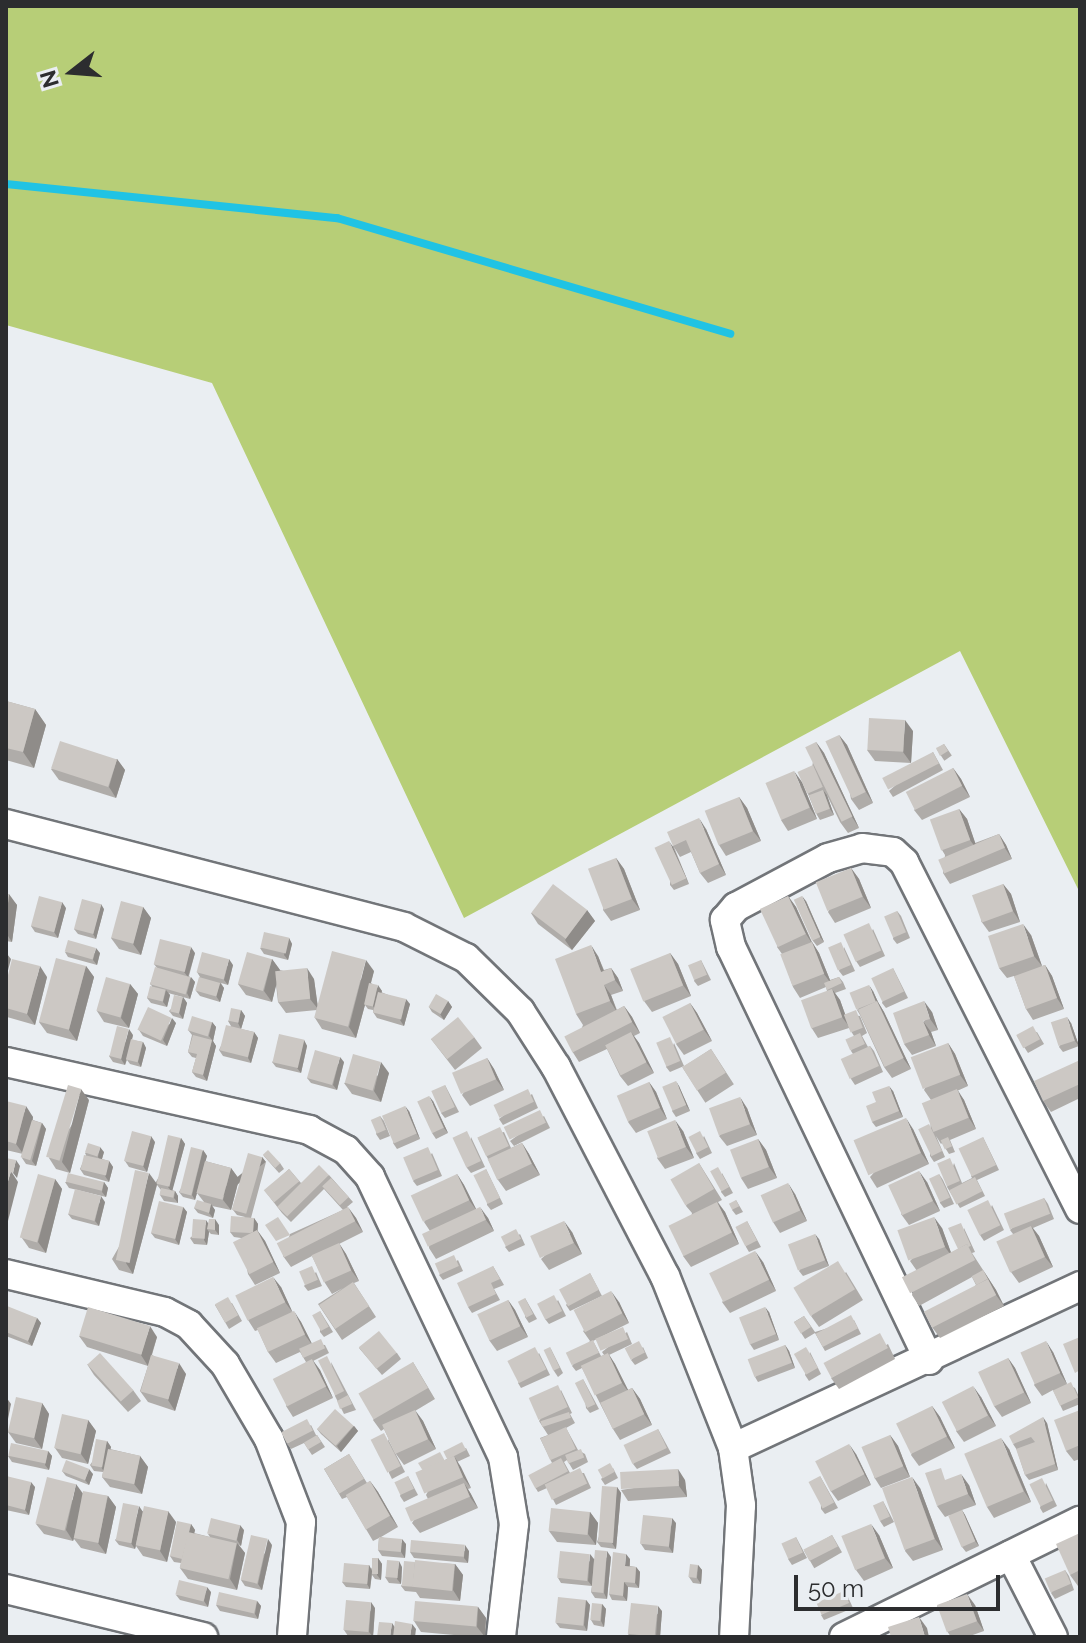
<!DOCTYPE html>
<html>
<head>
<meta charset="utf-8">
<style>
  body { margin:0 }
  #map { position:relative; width:1086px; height:1643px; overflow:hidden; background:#eaeef2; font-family:Raleway,sans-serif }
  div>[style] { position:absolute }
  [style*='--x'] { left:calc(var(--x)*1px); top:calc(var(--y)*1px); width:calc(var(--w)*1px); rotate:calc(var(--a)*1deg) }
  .green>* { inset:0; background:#b7ce77 }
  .stream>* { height:8px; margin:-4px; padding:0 4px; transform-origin:4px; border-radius:4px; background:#20c3e4 }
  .roads { filter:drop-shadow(2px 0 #727579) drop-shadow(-2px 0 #727579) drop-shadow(0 2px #727579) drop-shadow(0 -2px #727579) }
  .minor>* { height:28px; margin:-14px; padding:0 14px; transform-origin:14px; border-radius:14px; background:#fff }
  .wall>* { inset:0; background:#afaca9; transform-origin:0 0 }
  .shaded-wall>* { inset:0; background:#8f8c89; transform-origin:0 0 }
  .building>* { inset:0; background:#ccc8c4; transform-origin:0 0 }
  span { translate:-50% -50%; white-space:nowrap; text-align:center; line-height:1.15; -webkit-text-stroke:6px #eaeef2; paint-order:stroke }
  .frame { position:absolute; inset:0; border:8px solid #2c2d2f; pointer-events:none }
  .north { position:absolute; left:32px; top:32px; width:80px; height:80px; -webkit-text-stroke:6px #eaeef2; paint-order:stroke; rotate:253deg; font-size:22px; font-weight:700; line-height:32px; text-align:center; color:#2c2d2f }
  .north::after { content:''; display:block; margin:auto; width:28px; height:36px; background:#2c2d2f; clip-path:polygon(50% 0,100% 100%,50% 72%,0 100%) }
  .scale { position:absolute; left:794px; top:1575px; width:206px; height:36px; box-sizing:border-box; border:4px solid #2c2d2f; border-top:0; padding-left:10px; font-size:24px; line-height:28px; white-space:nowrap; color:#2c2d2f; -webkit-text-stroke:6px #eaeef2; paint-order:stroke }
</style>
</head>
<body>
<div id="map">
  <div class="green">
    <i style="clip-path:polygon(6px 6px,1080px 6px,1080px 893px,960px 651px,464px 918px,212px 383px,6px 325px)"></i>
  </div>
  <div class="stream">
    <i style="--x:6;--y:184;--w:333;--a:5.9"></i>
    <i style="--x:337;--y:218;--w:410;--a:16.4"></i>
  </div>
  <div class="roads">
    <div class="minor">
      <i style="--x:6;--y:824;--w:411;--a:14.5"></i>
      <i style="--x:404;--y:927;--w:69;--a:26.6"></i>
      <i style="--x:466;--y:958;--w:76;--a:44.5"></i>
      <i style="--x:520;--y:1011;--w:67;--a:57.3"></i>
      <i style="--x:556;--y:1067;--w:236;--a:62.5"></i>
      <i style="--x:665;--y:1276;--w:185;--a:68.4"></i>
      <i style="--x:733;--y:1448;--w:58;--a:82"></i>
      <i style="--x:741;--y:1505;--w:132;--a:93"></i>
      <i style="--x:6;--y:1062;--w:311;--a:12.6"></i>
      <i style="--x:309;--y:1130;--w:42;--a:28.4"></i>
      <i style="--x:346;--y:1150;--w:36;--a:48"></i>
      <i style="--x:370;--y:1177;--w:310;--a:64.6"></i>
      <i style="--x:503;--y:1457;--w:68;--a:80.7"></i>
      <i style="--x:514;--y:1524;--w:114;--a:96.6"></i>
      <i style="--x:6;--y:1274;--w:163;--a:13.4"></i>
      <i style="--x:165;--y:1312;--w:27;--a:28"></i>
      <i style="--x:189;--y:1325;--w:53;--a:47.3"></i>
      <i style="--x:225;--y:1364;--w:87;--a:59.6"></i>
      <i style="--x:269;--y:1439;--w:89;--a:68.9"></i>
      <i style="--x:301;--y:1522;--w:115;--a:94.5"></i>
      <i style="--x:929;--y:1360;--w:458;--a:-115.6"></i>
      <i style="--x:731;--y:947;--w:28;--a:-103"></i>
      <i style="--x:725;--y:920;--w:17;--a:-50"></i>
      <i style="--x:736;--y:907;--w:104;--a:-28"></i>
      <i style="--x:828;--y:858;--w:35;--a:-16"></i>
      <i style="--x:862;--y:848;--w:31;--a:7"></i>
      <i style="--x:893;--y:852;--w:15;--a:42"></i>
      <i style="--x:904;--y:862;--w:389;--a:63.1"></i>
      <i style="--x:733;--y:1448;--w:383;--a:-25"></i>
      <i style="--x:1011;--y:1555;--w:92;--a:62.9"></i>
      <i style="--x:6;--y:1589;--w:203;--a:13.7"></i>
      <i style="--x:844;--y:1637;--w:263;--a:-26.2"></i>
    </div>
  </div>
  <div class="wall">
    <i style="clip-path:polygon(6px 701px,35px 709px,46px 725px,34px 768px,6px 760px)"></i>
    <i style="clip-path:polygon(913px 731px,911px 763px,875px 761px,867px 750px)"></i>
    <i style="clip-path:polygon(839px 735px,847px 745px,873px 803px,859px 810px,851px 799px)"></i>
    <i style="clip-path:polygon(816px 742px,824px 753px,859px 828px,848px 833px,840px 822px,826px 793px,834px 815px,820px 820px,817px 815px,808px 794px)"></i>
    <i style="left:944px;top:744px;width:14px;height:9px;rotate:56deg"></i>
    <i style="clip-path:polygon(933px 752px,943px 770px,893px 797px,889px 791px)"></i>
    <i style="clip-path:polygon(117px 759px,125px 770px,116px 798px,59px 780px,51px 769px)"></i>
    <i style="clip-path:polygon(953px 768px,961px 779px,970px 797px,922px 820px,914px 810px)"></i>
    <i style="clip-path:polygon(802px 782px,817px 819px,788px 831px,781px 820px)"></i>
    <i style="clip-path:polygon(739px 797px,747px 808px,761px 841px,726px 856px,719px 845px)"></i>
    <i style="clip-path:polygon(959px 809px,967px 819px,975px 843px,999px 834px,1006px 845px,1012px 859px,950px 884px,943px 873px,945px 855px,942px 850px)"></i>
    <i style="clip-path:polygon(706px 829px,726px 875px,708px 883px,700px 873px,691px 852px,680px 857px,674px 847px,689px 884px,674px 890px,670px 885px,672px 846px)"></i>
    <i style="clip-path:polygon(616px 858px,624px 869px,640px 910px,611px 921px,603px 910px)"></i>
    <i style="clip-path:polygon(851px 868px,859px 879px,871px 908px,835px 923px,828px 912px)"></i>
    <i style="clip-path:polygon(1003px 884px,1011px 894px,1020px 922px,989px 932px,981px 921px)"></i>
    <i style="clip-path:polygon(6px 894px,17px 905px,12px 942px,6px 941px)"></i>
    <i style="clip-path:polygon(788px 896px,796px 907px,812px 942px,819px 953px,830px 980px,839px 977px,843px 982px,846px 989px,835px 993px,840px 1000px,845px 1014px,860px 1016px,867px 1033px,862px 1036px,868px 1047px,870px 1046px,874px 1051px,883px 1072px,855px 1085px,851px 1079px,853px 1054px,851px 1051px,854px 1036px,849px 1028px,818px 1038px,811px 1027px,827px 991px,826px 987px,800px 998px,793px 987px,782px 954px,777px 947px)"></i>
    <i style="clip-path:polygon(806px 901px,824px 942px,817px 946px,813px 941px)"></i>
    <i style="clip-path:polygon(143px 907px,151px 918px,141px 955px,119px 949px,111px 938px)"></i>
    <i style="clip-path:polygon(66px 908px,58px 938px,35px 932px,31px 926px)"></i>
    <i style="clip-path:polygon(104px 909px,96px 939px,78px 934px,74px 929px)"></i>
    <i style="clip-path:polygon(587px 910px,595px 921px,572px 950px,538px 924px,531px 913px)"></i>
    <i style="clip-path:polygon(897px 911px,901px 916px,910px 938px,897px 944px,893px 939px)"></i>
    <i style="clip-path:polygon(873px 929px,885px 956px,860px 967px,856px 961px)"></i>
    <i style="clip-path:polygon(1031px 935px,1042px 966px,1045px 965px,1052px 976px,1064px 1009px,1033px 1020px,1026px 1009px,1014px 976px,1007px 978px,999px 968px)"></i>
    <i style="clip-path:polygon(289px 938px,292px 944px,288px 960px,264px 954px,260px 948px)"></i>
    <i style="clip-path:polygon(844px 947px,855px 971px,843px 976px,839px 971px)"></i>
    <i style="clip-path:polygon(65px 952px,100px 953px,97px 965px,68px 957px)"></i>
    <i style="clip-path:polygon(195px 953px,189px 976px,195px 982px,190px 999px,168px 993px,170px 995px,167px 1007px,151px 1003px,147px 998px,152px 986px,150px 984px,157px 968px,154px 964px)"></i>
    <i style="clip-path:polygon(670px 953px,678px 964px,691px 996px,652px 1012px,644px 1001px)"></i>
    <i style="clip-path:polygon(598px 956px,604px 970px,611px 968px,618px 978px,623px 991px,611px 995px,617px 1010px,624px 1006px,632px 1017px,640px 1033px,634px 1036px,639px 1043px,654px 1073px,628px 1086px,620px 1076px,607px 1049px,579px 1062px,572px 1051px,583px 1025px,576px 1014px)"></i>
    <i style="clip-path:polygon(272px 959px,280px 970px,314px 979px,318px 1007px,374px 971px,371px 983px,382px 991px,381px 992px,410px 1004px,404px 1026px,377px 1018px,373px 1012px,373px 1010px,368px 1009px,365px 1005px,356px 1038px,322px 1029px,315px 1018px,317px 1010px,286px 1013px,278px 1002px,276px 984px,272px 1002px,246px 995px,238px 984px)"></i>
    <i style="clip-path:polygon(701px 960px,711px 980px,698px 986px,694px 981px)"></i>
    <i style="clip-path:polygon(233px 965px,228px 985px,221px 983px,224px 988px,220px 1002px,200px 996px,196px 991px,200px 977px,197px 972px)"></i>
    <i style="clip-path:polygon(86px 966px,94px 977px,77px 1041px,47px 1033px,39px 1022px)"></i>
    <i style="clip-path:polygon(893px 968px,908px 998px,886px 1008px,882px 1003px)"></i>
    <i style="clip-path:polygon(47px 977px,35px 1025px,7px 1017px,6px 1016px,6px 983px)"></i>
    <i style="clip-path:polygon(130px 984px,138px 994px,129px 1028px,104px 1022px,97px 1011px)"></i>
    <i style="clip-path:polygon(873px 991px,878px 1002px,884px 1012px,911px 1069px,892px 1078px,884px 1067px,860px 1015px,857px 1010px)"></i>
    <i style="clip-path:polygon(183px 997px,187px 1003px,183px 1019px,173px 1016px,169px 1011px)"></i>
    <i style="clip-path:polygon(448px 1001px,452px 1007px,444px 1020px,432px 1012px,429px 1007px)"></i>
    <i style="clip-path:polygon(690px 1003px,697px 1013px,712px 1041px,684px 1055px,676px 1044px)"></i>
    <i style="clip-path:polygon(241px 1010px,245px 1016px,241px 1029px,254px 1032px,258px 1038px,251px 1063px,223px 1056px,219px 1050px,231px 1026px,228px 1021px)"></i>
    <i style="clip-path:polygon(932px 1012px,938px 1030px,931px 1032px,936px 1046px,912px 1055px,904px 1044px)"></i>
    <i style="clip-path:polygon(212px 1022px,216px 1027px,213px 1041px,216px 1046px,207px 1081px,196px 1077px,192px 1072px,196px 1058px,192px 1057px,188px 1052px,192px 1035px,188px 1030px)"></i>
    <i style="clip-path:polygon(176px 1023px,167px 1046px,143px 1036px,139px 1030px)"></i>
    <i style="clip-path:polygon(1071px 1023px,1079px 1046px,1063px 1052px,1059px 1047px)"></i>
    <i style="clip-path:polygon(1037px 1032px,1044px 1044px,1028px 1053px,1017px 1036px)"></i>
    <i style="clip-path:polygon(133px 1035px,132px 1040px,143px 1042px,146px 1048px,141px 1067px,130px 1064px,127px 1060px,125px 1065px,113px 1062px,109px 1056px)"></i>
    <i style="clip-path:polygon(474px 1037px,482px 1048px,455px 1070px,431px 1039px)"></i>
    <i style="clip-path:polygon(304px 1040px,307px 1046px,301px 1073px,276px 1067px,272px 1062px)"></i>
    <i style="clip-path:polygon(674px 1043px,684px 1066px,670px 1072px,666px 1067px)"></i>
    <i style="clip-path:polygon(948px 1043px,955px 1054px,968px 1086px,957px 1091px,964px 1100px,976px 1129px,950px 1140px,955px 1152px,949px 1154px,942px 1143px,941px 1144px,936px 1136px,945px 1157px,934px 1162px,930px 1156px,931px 1100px,924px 1090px)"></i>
    <i style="left:711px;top:1049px;width:42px;height:34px;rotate:57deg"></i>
    <i style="clip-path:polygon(487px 1058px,494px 1069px,504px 1090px,470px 1106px,462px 1095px)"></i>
    <i style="clip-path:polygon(1080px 1060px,1080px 1098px,1051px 1112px,1043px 1101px)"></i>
    <i style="clip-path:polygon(344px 1062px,337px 1090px,311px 1083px,307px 1078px)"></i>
    <i style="clip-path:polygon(389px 1073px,381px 1102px,352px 1094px,344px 1083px)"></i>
    <i style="clip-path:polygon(649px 1082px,656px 1092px,667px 1119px,636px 1133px,628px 1122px)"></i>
    <i style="clip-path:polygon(445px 1085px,459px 1112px,445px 1118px,441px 1113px)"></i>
    <i style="clip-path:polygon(679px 1086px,690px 1111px,676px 1117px,672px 1111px)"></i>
    <i style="clip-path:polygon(893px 1091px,903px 1117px,876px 1127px,872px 1122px,876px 1102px)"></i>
    <i style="clip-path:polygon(532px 1094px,538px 1108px,503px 1125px,499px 1119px)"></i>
    <i style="clip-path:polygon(89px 1100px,70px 1173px,56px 1169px,49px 1158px)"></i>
    <i style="clip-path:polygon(6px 1101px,33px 1117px,33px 1120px,42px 1123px,46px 1129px,36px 1166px,26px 1164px,22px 1158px,23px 1154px,6px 1150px)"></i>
    <i style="clip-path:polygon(433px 1101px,448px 1133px,436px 1139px,432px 1133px)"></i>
    <i style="clip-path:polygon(747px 1108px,757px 1135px,727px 1146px,719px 1136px)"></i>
    <i style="clip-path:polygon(409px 1111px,420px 1139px,397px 1149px,393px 1143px)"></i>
    <i style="clip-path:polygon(380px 1116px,384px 1121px,390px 1136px,380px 1140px,376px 1134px)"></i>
    <i style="clip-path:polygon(544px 1116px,550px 1128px,514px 1146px,510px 1141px)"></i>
    <i style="clip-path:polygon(913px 1129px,929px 1164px,877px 1188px,870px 1177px)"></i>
    <i style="clip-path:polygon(683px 1131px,694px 1158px,665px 1169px,657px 1158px)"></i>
    <i style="clip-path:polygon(504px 1132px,511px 1148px,522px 1143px,529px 1154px,540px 1175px,506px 1191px,498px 1180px,478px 1138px)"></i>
    <i style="clip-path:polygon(704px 1136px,712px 1153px,700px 1159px,696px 1153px)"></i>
    <i style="clip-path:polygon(471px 1137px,485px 1167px,471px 1173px,467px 1168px)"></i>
    <i style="clip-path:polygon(983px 1137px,999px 1170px,977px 1180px,985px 1196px,960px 1208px,947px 1187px,954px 1163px,962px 1183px,972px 1178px,971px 1176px)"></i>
    <i style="clip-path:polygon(181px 1138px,185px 1144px,172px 1190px,175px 1191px,178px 1196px,178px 1203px,164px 1201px,160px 1195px,161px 1190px,157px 1185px,133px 1274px,119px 1270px,112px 1259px)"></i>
    <i style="clip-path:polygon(758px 1139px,766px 1150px,777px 1178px,748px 1189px,741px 1178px)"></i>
    <i style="clip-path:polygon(155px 1142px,147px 1172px,129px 1167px,125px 1161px)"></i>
    <i style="clip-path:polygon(203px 1150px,207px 1156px,205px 1161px,231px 1168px,239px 1179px,231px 1210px,212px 1206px,215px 1210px,213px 1218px,198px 1213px,194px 1208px,204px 1202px,197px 1193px,195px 1200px,183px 1197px,179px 1192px)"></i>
    <i style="clip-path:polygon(104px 1152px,102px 1159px,109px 1161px,113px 1167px,109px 1182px,84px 1175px,80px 1169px,86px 1155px,85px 1153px)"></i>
    <i style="clip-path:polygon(432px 1153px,442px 1176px,417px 1186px,413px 1181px)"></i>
    <i style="clip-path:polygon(263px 1155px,280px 1163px,284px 1169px,279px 1173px)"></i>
    <i style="clip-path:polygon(262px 1157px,266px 1162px,251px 1218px,254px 1218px,258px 1224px,257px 1230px,265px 1241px,280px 1273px,255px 1285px,248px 1274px,241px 1238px,234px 1237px,230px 1232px,245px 1217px,237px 1215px,233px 1210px)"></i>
    <i style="clip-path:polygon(699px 1163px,722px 1200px,718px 1202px,725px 1212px,739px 1244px,691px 1267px,683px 1256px,692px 1213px,686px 1206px)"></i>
    <i style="clip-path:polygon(289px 1169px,301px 1183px,329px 1175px,353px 1202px,347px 1207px,356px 1218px,363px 1232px,339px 1244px,346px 1254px,359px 1281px,354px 1283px,376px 1317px,342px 1340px,318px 1304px,343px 1288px,332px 1294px,325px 1283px,312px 1256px,291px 1267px,283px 1256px,290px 1234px,343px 1210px,324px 1189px,291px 1222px,282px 1213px,265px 1191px)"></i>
    <i style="clip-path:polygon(486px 1169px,503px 1204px,491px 1210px,487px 1205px)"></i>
    <i style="clip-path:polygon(722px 1173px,733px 1193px,725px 1197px,721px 1192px)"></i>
    <i style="clip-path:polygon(457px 1174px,464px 1185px,476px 1209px,488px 1218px,494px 1231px,436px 1259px,429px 1248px,430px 1231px,424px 1222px)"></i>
    <i style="clip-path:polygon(939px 1174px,943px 1180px,954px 1204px,944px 1208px,940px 1203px)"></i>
    <i style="clip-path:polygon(55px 1179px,62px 1189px,46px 1253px,29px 1248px,22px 1238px)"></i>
    <i style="clip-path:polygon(65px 1182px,104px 1182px,108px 1188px,106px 1197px,69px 1188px)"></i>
    <i style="clip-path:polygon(927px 1182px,940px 1211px,909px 1225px,901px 1214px)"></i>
    <i style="clip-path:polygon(795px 1194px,807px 1221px,780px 1233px,773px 1222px)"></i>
    <i style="clip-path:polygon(1044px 1198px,1048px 1204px,1054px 1219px,1033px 1228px,1039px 1236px,1053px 1267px,1019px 1283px,1011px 1272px,1013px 1234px,1010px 1230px)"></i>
    <i style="clip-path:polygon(736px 1200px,743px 1212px,736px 1215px,732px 1210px)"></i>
    <i style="clip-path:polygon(105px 1202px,99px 1226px,72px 1219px,68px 1214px)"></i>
    <i style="clip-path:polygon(992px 1205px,1004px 1230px,984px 1241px,980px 1235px)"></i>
    <i style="clip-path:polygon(183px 1207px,187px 1212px,179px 1245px,155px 1238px,151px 1233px)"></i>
    <i style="clip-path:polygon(747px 1221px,761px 1247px,749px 1252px,746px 1247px)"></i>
    <i style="clip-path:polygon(208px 1223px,219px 1225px,219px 1235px,211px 1234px,209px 1232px,207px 1245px,194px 1244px,190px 1238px)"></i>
    <i style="clip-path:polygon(942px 1228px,951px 1253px,958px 1249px,964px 1228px,975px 1252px,972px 1253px,996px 1290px,1004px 1306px,940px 1338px,932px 1327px,976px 1285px,972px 1277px,919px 1306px,912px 1295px,917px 1271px,910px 1261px)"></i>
    <i style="clip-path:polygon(572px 1232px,582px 1254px,549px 1270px,541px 1259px)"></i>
    <i style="clip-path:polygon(520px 1234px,525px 1245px,509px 1252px,505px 1247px)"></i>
    <i style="clip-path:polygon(819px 1239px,829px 1266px,803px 1276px,799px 1271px)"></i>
    <i style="clip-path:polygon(458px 1260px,463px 1271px,443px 1280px,439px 1275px)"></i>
    <i style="clip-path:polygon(763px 1262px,776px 1291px,730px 1313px,722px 1302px)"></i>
    <i style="clip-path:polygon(493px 1266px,504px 1285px,494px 1289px,500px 1300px,472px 1313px,468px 1307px)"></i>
    <i style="clip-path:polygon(316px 1272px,322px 1286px,308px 1291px,304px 1286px)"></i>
    <i style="clip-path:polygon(846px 1272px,863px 1300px,819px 1327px,811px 1316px)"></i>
    <i style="clip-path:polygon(590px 1273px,602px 1296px,570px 1311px,566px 1305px)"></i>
    <i style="clip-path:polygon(281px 1287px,292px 1312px,301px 1322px,312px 1344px,325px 1345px,329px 1353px,313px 1361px,320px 1370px,333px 1398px,293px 1417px,286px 1406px,306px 1362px,300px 1352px,276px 1363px,268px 1352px,258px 1330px,255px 1331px,248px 1320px)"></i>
    <i style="clip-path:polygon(525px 1298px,537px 1319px,529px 1323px,525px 1317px)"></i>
    <i style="clip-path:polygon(508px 1300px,515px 1310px,528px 1337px,497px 1351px,489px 1340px)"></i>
    <i style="clip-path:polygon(558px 1300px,566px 1316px,549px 1324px,545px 1319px)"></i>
    <i style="clip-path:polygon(619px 1302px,629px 1323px,593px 1341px,601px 1356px,604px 1355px,602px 1352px,627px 1332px,632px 1344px,609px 1355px,615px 1364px,628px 1390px,632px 1388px,640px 1399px,652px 1425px,620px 1440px,613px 1429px,582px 1368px,576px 1371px,572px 1366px,590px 1341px,583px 1331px)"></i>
    <i style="clip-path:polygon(232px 1303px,242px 1321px,229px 1329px,215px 1305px)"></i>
    <i style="clip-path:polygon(6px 1310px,37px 1318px,41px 1323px,32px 1346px,6px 1336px)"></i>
    <i style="clip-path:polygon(320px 1311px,333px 1332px,324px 1337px,320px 1332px)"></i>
    <i style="clip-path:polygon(769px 1312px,779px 1340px,754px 1350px,750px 1344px)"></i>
    <i style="clip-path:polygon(804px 1316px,815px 1332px,854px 1320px,861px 1334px,825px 1351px,815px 1333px,805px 1339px,794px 1322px)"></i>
    <i style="clip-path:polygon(79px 1336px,157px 1337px,152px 1355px,186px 1374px,175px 1411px,148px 1402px,140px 1391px,148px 1366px,87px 1347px)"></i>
    <i style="clip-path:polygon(888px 1344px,895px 1359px,839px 1389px,831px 1378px)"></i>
    <i style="clip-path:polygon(785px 1345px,789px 1351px,795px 1368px,758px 1382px,755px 1377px)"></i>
    <i style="clip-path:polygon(550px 1347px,563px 1373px,558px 1377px,554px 1371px)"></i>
    <i style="clip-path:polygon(643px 1347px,648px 1358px,635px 1365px,631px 1360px)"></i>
    <i style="clip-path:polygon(359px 1348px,397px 1353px,401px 1359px,382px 1375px)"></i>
    <i style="clip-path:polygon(810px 1352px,821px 1374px,809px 1381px,805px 1375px)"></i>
    <i style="clip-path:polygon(1053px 1352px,1067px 1384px,1075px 1388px,1080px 1399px,1080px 1404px,1063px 1411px,1053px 1390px,1042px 1396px,1034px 1385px)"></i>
    <i style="clip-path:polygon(539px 1353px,550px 1375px,521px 1388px,518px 1383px)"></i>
    <i style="clip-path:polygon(1008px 1358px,1015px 1368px,1031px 1403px,1002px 1417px,994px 1406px)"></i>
    <i style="clip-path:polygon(331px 1362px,356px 1410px,344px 1414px,335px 1396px)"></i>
    <i style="clip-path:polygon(413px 1362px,435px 1399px,415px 1411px,423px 1421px,436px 1449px,404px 1465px,396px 1454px,384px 1429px,381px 1431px,373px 1420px)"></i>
    <i style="clip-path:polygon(87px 1364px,133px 1390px,141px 1401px,128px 1412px,94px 1375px)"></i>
    <i style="clip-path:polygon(583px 1379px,599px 1409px,590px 1413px,586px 1408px)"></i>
    <i style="clip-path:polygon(561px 1390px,572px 1413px,570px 1414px,575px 1423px,566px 1428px,578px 1450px,585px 1454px,588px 1462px,573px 1470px,567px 1460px,564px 1462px,570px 1473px,584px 1473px,591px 1488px,556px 1505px,547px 1488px,538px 1492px,535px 1487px,552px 1463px,540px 1438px,548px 1435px,539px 1421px)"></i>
    <i style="clip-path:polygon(981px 1397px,996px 1426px,964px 1442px,956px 1431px)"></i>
    <i style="clip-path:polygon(42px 1403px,49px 1414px,42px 1449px,16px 1443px,8px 1432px)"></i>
    <i style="clip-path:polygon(932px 1406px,940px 1417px,955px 1448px,919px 1466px,911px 1455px)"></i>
    <i style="clip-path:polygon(1080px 1410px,1080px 1459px,1074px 1461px,1066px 1451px)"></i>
    <i style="clip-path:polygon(88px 1420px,96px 1431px,88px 1464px,62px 1458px,55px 1448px)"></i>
    <i style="clip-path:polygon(1047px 1423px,1058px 1470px,1029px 1480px,1025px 1475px,1017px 1450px,1013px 1444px)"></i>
    <i style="clip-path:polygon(311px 1425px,316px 1435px,317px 1435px,325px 1447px,312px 1455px,304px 1443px,291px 1449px,287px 1444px)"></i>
    <i style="clip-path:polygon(354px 1426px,358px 1431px,341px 1452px,321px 1434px,317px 1429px)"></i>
    <i style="clip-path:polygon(658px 1429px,671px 1453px,637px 1469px,633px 1464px)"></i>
    <i style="clip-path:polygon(890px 1435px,898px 1446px,910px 1477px,881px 1488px,874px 1477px)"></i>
    <i style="clip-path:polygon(388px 1439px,405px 1472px,392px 1479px,389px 1473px)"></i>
    <i style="clip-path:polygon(107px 1441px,111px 1447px,110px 1449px,140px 1456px,148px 1467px,142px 1494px,110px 1487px,102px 1477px,103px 1472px,94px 1471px,90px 1465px)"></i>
    <i style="clip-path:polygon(466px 1448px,470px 1456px,457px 1462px,471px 1488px,468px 1489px,478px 1508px,420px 1533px,412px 1523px,428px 1499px,426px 1495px,445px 1460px)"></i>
    <i style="clip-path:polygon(1009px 1449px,1031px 1502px,994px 1518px,987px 1507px)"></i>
    <i style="clip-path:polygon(48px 1451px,52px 1456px,49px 1470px,12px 1462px,8px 1456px)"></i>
    <i style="clip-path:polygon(349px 1454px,367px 1483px,370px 1481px,378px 1492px,398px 1527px,381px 1537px,406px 1544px,405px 1558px,382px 1556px,378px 1550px,379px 1538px,373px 1541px,347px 1497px,342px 1499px,324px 1469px)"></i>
    <i style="clip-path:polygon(856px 1454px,871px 1485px,838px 1501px,830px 1490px)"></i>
    <i style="clip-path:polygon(613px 1468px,618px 1478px,605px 1485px,601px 1479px)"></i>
    <i style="clip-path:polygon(62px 1471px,93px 1474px,89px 1485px,66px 1476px)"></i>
    <i style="clip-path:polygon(6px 1476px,35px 1487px,29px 1515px,6px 1510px)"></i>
    <i style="clip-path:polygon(408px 1476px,418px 1495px,404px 1502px,400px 1496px)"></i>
    <i style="clip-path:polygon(820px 1476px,838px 1508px,825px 1514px,821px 1509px)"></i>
    <i style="clip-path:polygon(685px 1480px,687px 1497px,628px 1501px,621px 1490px)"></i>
    <i style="clip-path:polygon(1046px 1483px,1057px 1506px,1043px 1513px,1040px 1508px)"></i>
    <i style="clip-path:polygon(969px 1485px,976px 1505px,962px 1510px,965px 1515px,979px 1546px,966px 1552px,962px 1547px,950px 1515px,945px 1517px,937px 1506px)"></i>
    <i style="clip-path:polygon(617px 1487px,621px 1493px,616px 1549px,601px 1547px,597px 1542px)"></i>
    <i style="clip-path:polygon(920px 1488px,943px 1550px,913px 1561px,905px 1551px)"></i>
    <i style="clip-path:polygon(83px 1493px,108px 1496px,116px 1507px,106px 1554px,81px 1548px,74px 1539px,73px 1541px,44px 1534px,36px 1524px)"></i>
    <i style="clip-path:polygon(883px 1501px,894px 1522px,884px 1527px,880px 1521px)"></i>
    <i style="clip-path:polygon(142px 1511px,176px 1522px,167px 1562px,143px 1556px,136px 1546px,135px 1549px,119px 1545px,115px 1540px)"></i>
    <i style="clip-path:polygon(590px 1512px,598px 1523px,596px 1545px,557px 1542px,549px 1531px)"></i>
    <i style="clip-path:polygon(676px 1523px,673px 1553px,645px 1550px,641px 1544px)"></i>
    <i style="clip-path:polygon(191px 1524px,195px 1530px,194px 1533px,210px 1537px,208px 1534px,244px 1530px,241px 1546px,239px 1545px,245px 1553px,237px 1590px,188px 1579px,180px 1568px,181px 1563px,174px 1562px,170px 1556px)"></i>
    <i style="clip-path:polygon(1080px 1533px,1080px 1585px,1078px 1586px,1070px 1575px)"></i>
    <i style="left:832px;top:1535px;width:20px;height:32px;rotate:60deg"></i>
    <i style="clip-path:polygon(879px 1535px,893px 1568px,864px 1581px,856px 1570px)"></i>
    <i style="clip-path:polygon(796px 1537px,807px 1558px,792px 1565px,788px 1559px)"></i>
    <i style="clip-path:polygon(272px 1545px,262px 1590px,245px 1586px,241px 1580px)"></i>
    <i style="clip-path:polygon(469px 1551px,468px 1563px,414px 1558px,410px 1552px)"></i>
    <i style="clip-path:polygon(611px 1557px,607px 1599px,595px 1598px,591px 1592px,592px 1586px,561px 1583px,558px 1578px,594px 1559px)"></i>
    <i style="clip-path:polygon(378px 1558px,382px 1564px,381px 1580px,375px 1579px,372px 1575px,370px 1589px,346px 1587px,342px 1582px,369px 1565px,371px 1569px)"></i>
    <i style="clip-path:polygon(630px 1559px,630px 1566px,636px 1567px,640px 1572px,639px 1588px,628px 1587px,627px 1601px,612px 1600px,609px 1594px)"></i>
    <i style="clip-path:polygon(415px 1562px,455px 1564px,463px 1575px,460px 1601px,420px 1598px,416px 1592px,405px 1591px,401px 1586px)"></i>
    <i style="clip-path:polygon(698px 1565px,702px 1570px,701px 1584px,693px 1583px,689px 1577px)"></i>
    <i style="clip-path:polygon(402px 1567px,401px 1584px,389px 1583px,385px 1577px)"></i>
    <i style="clip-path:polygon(1065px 1570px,1069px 1576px,1074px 1590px,1055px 1599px,1051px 1593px)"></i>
    <i style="clip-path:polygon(211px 1592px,208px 1607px,180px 1600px,176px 1595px)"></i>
    <i style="clip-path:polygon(848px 1597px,853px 1608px,824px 1620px,821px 1615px)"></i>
    <i style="clip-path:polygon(586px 1600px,590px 1605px,587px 1631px,560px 1628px,556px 1623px)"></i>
    <i style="clip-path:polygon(257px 1601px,261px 1606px,258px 1619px,220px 1611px,216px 1605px)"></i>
    <i style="clip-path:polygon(602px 1604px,606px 1609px,604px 1627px,594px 1625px,591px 1620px)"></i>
    <i style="clip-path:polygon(975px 1605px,984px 1631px,967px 1637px,951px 1637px,947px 1631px)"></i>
    <i style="clip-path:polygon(478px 1607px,486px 1618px,485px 1637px,465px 1637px,465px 1636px,421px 1632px,414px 1621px)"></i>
    <i style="clip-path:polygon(375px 1608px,373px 1637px,348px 1636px,344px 1630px)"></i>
    <i style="clip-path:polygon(662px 1611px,660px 1637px,630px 1637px,628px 1634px)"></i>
  </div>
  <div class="shaded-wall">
    <i style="clip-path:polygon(35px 709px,46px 725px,34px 768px,23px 752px)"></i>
    <i style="clip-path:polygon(905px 720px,913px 731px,911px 763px,903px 752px)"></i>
    <i style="clip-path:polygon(839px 735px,847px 745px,873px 803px,866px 792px)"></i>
    <i style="clip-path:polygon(816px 742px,824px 753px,859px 828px,852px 817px)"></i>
    <i style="clip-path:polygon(117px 759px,125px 770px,116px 798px,109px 787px)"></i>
    <i style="clip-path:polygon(953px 768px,961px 779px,970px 797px,962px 786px)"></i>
    <i style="clip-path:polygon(794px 771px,802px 782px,817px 819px,810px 808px)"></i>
    <i style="clip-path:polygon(823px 790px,827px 795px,834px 815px,830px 809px)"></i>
    <i style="clip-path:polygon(739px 797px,747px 808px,761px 841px,753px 831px)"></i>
    <i style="clip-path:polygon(959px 809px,967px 819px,978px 851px,970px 840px)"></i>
    <i style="clip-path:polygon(699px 818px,706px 829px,726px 875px,719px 864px)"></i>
    <i style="clip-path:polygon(999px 834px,1006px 845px,1012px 859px,1005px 848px)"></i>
    <i style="clip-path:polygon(669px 841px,673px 847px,689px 884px,686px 878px)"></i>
    <i style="clip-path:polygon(616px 858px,624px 869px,640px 910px,632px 899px)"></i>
    <i style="clip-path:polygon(851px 868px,859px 879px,871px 908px,863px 897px)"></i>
    <i style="clip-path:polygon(1003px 884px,1011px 894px,1020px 922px,1013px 911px)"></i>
    <i style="clip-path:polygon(9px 894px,17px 905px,12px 942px,6px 933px,6px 921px)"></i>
    <i style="clip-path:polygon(788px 896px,796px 907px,812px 943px,812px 942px,819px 953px,832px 985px,824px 974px,813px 945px,806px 934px)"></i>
    <i style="clip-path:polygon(802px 896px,806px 901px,824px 942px,820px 937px)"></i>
    <i style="clip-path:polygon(62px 902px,66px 908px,58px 938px,54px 932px)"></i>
    <i style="clip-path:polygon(101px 904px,104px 909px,96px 939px,93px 934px)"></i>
    <i style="clip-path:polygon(143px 907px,151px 918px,141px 955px,133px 944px)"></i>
    <i style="clip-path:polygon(587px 910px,595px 921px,572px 950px,565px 940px)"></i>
    <i style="clip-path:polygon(1023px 924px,1031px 935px,1042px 966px,1034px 956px)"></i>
    <i style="clip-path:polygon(289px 938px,292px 944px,288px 960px,284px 955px)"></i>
    <i style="clip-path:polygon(591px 945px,598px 956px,608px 982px,601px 972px)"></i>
    <i style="clip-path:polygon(191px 947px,195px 953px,188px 977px,184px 972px)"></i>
    <i style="clip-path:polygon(96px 948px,100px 953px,97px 965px,93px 960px)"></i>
    <i style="clip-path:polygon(670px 953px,678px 964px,691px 996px,683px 985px)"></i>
    <i style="clip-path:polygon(7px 954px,11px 959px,6px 978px,6px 958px)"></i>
    <i style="clip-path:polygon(229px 959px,233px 965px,228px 985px,224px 980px)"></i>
    <i style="clip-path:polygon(272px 959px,280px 970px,272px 1002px,264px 991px)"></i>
    <i style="clip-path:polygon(366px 960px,374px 971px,356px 1038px,349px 1027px)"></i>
    <i style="clip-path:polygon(1045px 965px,1052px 976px,1064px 1009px,1057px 998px)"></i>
    <i style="clip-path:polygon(40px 966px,47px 977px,35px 1025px,27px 1014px)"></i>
    <i style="clip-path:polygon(86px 966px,94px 977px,77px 1041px,69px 1030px)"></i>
    <i style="clip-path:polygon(307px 968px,314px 979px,318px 1009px,310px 999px)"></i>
    <i style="clip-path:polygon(611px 968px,618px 978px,623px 991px,615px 980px)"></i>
    <i style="clip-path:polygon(191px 977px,195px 982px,190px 999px,187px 993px)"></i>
    <i style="clip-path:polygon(220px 983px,224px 988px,220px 1002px,216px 996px)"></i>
    <i style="clip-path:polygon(130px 984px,138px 994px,129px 1028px,121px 1018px)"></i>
    <i style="clip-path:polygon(378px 985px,382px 991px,376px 1011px,373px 1006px)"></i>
    <i style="clip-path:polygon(604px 985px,611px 995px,617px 1012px,610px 1001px)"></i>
    <i style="clip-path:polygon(869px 985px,873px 991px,878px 1002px,884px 1012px,911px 1069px,903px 1058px,876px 1002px)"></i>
    <i style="clip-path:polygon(832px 989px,840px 1000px,850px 1028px,842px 1017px)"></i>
    <i style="clip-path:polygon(166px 990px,170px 995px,167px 1007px,163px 1002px)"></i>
    <i style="clip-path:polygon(183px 997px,187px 1003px,183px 1019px,179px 1013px)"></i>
    <i style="clip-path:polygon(406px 999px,410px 1004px,404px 1026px,400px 1020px)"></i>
    <i style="clip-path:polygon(448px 1001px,452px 1007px,444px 1020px,440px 1014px)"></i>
    <i style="clip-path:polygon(924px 1001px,932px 1012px,938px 1030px,930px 1019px)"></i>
    <i style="clip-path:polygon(690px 1003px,697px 1013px,712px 1041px,704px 1030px)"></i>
    <i style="clip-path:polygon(624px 1006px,632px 1017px,640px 1033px,632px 1022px)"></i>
    <i style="clip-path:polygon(241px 1010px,245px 1016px,241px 1029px,238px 1023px)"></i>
    <i style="clip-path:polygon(1067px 1017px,1071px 1023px,1079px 1046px,1075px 1041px)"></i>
    <i style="clip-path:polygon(172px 1018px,176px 1023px,167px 1046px,163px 1040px)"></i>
    <i style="clip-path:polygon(923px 1021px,931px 1032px,936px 1046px,929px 1035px)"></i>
    <i style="clip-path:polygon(212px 1022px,216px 1027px,213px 1041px,216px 1046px,207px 1081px,203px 1075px,212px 1040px,209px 1036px)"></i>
    <i style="clip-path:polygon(129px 1029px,133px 1035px,125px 1065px,121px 1059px)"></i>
    <i style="clip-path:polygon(254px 1032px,258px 1038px,251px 1063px,248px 1058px)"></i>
    <i style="clip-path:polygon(631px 1032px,639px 1043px,654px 1073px,646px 1062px)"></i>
    <i style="clip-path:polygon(304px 1040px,307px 1046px,301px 1073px,297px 1068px)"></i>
    <i style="clip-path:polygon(143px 1042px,146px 1048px,141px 1067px,138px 1062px)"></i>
    <i style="clip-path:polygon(948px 1043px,955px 1054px,968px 1086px,960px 1075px)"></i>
    <i style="clip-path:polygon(340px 1057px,344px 1062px,337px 1090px,333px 1085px)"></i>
    <i style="clip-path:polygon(487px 1058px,494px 1069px,504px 1090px,496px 1079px)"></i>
    <i style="clip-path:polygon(381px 1062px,389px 1073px,381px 1102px,374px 1091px)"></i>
    <i style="clip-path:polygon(676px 1081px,679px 1086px,690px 1111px,686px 1105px)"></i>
    <i style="clip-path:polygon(649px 1082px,656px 1092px,667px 1119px,660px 1108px)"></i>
    <i style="clip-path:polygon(889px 1086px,893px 1091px,903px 1117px,899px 1111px)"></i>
    <i style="clip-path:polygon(81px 1089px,89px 1100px,70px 1173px,62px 1162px)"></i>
    <i style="clip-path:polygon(957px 1089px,964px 1100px,976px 1129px,969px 1118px)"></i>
    <i style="clip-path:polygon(429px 1096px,433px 1101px,448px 1133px,444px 1128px)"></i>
    <i style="clip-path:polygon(740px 1097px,747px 1108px,757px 1135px,750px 1124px)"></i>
    <i style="clip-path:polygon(26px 1106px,33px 1117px,24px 1155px,16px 1144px)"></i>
    <i style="clip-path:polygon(405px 1106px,409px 1111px,420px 1139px,417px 1134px)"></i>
    <i style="clip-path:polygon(906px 1118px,913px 1129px,929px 1164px,921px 1153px)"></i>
    <i style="clip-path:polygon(675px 1120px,683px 1131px,694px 1158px,686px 1147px)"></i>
    <i style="clip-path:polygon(42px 1123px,46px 1129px,36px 1166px,32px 1161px)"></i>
    <i style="clip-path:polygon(151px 1136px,155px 1142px,147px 1172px,143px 1166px)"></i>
    <i style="clip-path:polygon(181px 1138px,185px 1144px,172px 1192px,168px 1187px)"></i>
    <i style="clip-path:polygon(758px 1139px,766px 1150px,777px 1178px,769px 1167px)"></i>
    <i style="clip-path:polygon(522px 1143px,529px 1154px,540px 1175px,532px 1164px)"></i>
    <i style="clip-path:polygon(100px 1147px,104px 1152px,101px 1162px,98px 1157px)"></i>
    <i style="clip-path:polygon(203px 1150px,207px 1156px,195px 1200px,192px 1195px)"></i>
    <i style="left:262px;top:1157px;width:6px;height:59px;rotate:51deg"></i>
    <i style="clip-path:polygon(16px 1160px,20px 1166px,17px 1178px,13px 1173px)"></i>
    <i style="clip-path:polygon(109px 1161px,113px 1167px,109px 1182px,105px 1176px)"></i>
    <i style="clip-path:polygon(231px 1168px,239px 1179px,231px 1210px,223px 1200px)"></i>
    <i style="clip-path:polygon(11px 1171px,18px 1182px,8px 1221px,6px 1219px,6px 1188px)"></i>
    <i style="clip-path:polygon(919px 1171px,927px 1182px,940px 1211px,933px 1201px)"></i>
    <i style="clip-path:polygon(149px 1173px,157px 1184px,133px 1274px,126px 1263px)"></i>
    <i style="clip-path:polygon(457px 1174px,464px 1185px,477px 1211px,469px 1200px)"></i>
    <i style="clip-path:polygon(55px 1179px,62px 1189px,46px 1253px,38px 1242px)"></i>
    <i style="clip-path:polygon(104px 1182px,108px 1188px,106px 1197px,102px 1192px)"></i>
    <i style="clip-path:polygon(788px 1183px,795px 1194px,807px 1221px,800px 1210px)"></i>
    <i style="clip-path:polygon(175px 1191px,178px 1196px,178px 1203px,174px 1198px)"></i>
    <i style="clip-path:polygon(101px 1196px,105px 1202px,99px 1226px,95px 1221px)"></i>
    <i style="clip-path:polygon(717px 1202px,725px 1212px,739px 1244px,732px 1233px)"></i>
    <i style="clip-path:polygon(211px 1204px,215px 1210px,213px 1218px,209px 1213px)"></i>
    <i style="clip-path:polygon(183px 1207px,187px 1212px,179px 1245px,175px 1239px)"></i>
    <i style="clip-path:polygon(348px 1207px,356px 1218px,363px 1232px,355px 1221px)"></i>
    <i style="clip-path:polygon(480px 1207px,488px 1218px,494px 1231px,486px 1220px)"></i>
    <i style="clip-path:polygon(934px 1217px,942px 1228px,953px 1258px,945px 1247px)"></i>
    <i style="clip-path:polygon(254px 1218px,258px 1224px,257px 1239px,253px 1234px)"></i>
    <i style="clip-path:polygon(215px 1219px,219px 1225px,219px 1235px,215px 1230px)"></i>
    <i style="clip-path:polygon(206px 1220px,210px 1226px,207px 1229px,209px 1232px,207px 1245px,204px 1240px)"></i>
    <i style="clip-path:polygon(564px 1221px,572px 1232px,582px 1254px,574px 1243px)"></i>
    <i style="clip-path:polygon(1031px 1226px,1039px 1236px,1053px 1267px,1045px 1257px)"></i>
    <i style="clip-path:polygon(257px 1230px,265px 1241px,280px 1273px,273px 1262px)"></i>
    <i style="clip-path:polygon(815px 1234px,819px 1239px,829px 1266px,825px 1260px)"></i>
    <i style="clip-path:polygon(339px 1243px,346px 1254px,359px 1281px,351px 1270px)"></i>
    <i style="clip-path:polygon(755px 1251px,763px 1262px,776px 1291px,769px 1280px)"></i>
    <i style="clip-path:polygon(983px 1270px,996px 1290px,1004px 1306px,996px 1295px)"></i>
    <i style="clip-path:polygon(273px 1277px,281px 1287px,293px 1313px,285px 1302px)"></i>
    <i style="clip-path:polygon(611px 1291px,619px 1302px,629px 1323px,622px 1313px)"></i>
    <i style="clip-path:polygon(508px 1300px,515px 1310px,528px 1337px,520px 1326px)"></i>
    <i style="clip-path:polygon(765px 1307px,769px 1312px,779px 1340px,776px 1334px)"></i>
    <i style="clip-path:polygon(294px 1311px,301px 1322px,313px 1346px,305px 1335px)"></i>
    <i style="clip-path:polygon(37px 1318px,41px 1323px,32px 1346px,28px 1341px)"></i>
    <i style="clip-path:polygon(150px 1326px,157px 1337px,148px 1366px,141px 1355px)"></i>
    <i style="clip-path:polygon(1046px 1341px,1053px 1352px,1067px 1384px,1060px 1373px)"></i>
    <i style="clip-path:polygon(785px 1345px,789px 1351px,795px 1368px,792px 1363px)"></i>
    <i style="clip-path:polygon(608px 1353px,615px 1364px,630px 1394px,622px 1383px)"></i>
    <i style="clip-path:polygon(1008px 1358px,1015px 1368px,1031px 1403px,1024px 1392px)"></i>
    <i style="clip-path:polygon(312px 1359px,320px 1370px,333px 1398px,326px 1387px)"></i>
    <i style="clip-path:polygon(179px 1363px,186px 1374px,175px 1411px,168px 1400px)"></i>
    <i style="clip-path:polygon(973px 1386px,981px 1397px,996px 1426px,988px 1415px)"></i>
    <i style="clip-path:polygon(632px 1388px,640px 1399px,652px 1425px,644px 1414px)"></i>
    <i style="clip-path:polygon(6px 1397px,11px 1404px,6px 1429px)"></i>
    <i style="clip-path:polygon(42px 1403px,49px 1414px,42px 1449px,34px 1438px)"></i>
    <i style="clip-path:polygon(932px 1406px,940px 1417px,955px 1448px,947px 1437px)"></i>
    <i style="clip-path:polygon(415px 1410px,423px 1421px,436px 1449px,428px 1439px)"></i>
    <i style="clip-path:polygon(1043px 1417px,1047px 1423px,1058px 1470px,1055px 1464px)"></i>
    <i style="clip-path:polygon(88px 1420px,96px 1431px,88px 1464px,81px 1454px)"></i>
    <i style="clip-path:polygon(354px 1426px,358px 1431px,341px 1452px,337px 1446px)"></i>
    <i style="clip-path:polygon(890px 1435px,898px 1446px,910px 1477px,903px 1466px)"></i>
    <i style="clip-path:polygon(1001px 1438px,1009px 1449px,1031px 1502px,1024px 1491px)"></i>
    <i style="clip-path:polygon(107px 1441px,111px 1447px,105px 1473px,101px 1467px)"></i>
    <i style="clip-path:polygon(849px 1444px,856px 1454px,871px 1485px,864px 1474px)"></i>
    <i style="clip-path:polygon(48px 1451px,52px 1456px,49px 1470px,45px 1465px)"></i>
    <i style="clip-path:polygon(140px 1456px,148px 1467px,142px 1494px,134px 1484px)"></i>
    <i style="clip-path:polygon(454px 1456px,461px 1467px,471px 1488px,463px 1477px)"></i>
    <i style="clip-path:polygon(89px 1469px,93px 1474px,89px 1485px,85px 1480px)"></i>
    <i style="clip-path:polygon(678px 1469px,685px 1480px,687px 1497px,679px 1486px)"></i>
    <i style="clip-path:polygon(961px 1474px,969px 1485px,976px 1505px,968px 1494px)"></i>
    <i style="clip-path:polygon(912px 1477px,920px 1488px,943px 1550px,935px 1539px)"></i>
    <i style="clip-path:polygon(370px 1481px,378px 1492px,398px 1527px,390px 1516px)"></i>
    <i style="clip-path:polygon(31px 1482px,35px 1487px,29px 1515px,25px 1510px)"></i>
    <i style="clip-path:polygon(464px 1483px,471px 1494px,478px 1508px,470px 1497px)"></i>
    <i style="clip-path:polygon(76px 1484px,84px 1495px,73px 1541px,66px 1530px)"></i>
    <i style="clip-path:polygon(617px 1487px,621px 1493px,616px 1549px,612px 1543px)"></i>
    <i style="clip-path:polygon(108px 1496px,116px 1507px,106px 1554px,98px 1543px)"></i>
    <i style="clip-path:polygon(139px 1506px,143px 1512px,135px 1549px,131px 1543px)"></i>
    <i style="clip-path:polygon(962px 1510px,965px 1515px,979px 1546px,975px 1541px)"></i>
    <i style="clip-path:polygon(168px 1511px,176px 1522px,167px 1562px,160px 1551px)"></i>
    <i style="clip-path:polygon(590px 1512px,598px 1523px,596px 1545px,588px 1534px)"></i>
    <i style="clip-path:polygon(672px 1518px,676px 1523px,673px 1553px,669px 1547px)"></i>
    <i style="clip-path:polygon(191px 1524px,195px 1530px,187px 1565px,183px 1559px)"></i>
    <i style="clip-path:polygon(871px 1524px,879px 1535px,893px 1568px,885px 1558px)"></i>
    <i style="clip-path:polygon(240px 1525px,244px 1530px,241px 1546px,237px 1540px)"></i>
    <i style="clip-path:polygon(268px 1539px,272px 1545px,262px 1590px,258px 1584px)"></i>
    <i style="clip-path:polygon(402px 1539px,406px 1544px,405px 1558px,401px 1552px)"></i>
    <i style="clip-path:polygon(237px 1543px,245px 1553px,237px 1590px,230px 1579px)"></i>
    <i style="clip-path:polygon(465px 1545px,469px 1551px,468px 1563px,464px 1558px)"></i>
    <i style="clip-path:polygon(607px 1551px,611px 1557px,607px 1599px,604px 1593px)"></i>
    <i style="clip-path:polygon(590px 1554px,594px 1559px,592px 1586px,588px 1581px)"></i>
    <i style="clip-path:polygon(626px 1554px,630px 1559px,629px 1572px,625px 1566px)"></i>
    <i style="clip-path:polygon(378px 1558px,382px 1564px,381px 1580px,377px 1575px)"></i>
    <i style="clip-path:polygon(399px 1561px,402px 1567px,401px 1584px,397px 1579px)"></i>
    <i style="clip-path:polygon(455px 1564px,463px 1575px,460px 1601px,453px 1590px)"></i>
    <i style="clip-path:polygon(369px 1565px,372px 1571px,370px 1589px,367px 1584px)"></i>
    <i style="clip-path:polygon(698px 1565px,702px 1570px,701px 1584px,697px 1578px)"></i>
    <i style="clip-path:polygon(636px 1567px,640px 1572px,639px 1588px,635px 1583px)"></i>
    <i style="clip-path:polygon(624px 1582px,628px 1587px,627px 1601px,623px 1596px)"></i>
    <i style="clip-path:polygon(207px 1587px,211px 1592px,208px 1607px,204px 1601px)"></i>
    <i style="clip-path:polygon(967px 1594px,975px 1605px,984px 1631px,977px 1621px)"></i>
    <i style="clip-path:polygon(586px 1600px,590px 1605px,587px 1631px,584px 1625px)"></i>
    <i style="clip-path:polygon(257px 1601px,261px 1606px,258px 1619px,255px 1614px)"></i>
    <i style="clip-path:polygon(371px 1602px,375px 1608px,373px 1637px,369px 1632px)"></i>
    <i style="clip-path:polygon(602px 1604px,606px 1609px,604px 1627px,601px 1621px)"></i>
    <i style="clip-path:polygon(658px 1606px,662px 1611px,660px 1637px,656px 1637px)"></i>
    <i style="clip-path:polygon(478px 1607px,486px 1618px,485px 1637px,477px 1627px)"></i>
    <i style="clip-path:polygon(919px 1617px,927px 1628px,929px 1637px,925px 1637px)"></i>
    <i style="clip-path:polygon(392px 1623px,396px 1629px,394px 1637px,390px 1637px)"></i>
    <i style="clip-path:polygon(412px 1624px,416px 1629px,415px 1637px,410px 1637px)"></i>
  </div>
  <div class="building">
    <i style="clip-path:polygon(6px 701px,35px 709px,23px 752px,6px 748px)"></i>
    <i style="left:869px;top:718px;width:36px;height:32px;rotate:3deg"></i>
    <i style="left:839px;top:735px;width:63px;height:15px;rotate:65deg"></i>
    <i style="left:60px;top:741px;width:60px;height:29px;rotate:18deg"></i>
    <i style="left:816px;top:742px;width:83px;height:12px;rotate:64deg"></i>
    <i style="clip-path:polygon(944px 744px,948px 751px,940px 756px,936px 748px)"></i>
    <i style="left:933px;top:752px;width:13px;height:57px;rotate:63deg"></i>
    <i style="left:813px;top:765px;width:24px;height:17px;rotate:66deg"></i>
    <i style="left:953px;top:768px;width:20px;height:53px;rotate:63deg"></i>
    <i style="left:794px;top:771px;width:40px;height:31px;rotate:67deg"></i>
    <i style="left:823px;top:790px;width:20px;height:15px;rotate:70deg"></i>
    <i style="left:739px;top:797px;width:37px;height:37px;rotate:68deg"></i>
    <i style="left:959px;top:809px;width:33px;height:31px;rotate:70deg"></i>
    <i style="clip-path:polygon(699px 818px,719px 864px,700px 873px,686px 840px,673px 846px,667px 832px)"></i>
    <i style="left:999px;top:834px;width:15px;height:66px;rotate:67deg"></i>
    <i style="left:669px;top:841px;width:41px;height:16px;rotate:65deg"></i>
    <i style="left:616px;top:858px;width:44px;height:30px;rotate:69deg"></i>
    <i style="left:851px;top:868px;width:31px;height:38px;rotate:68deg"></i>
    <i style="left:553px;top:884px;width:43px;height:36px;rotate:37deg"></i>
    <i style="left:1003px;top:884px;width:29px;height:33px;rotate:70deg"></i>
    <i style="clip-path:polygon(6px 894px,9px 894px,6px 921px)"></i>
    <i style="left:39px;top:896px;width:24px;height:31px;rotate:15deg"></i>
    <i style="left:788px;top:896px;width:42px;height:31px;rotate:65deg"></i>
    <i style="left:802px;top:896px;width:45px;height:9px;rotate:66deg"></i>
    <i style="left:82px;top:899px;width:20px;height:31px;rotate:15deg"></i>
    <i style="left:121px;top:901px;width:23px;height:38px;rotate:15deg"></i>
    <i style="left:897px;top:911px;width:23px;height:14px;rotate:67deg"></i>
    <i style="left:869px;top:923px;width:30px;height:28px;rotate:66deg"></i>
    <i style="left:1023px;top:924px;width:34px;height:37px;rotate:71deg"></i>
    <i style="left:264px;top:932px;width:26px;height:16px;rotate:13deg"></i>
    <i style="left:160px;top:939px;width:32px;height:26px;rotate:14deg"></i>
    <i style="left:68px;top:940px;width:29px;height:12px;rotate:16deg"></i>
    <i style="left:812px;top:942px;width:34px;height:34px;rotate:69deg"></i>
    <i style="left:841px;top:942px;width:25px;height:14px;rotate:67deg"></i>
    <i style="clip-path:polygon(591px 945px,601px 972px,611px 968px,615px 980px,604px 985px,610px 1001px,576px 1014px,555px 959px)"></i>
    <i style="left:332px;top:951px;width:35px;height:69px;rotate:15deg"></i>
    <i style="left:202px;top:952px;width:28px;height:21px;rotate:15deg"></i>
    <i style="left:247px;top:952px;width:26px;height:33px;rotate:16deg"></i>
    <i style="left:670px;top:953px;width:35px;height:43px;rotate:68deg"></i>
    <i style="left:56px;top:958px;width:31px;height:66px;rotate:15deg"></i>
    <i style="clip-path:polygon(12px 959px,40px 966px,27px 1014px,6px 1008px,6px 983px)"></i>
    <i style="left:701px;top:960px;width:16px;height:14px;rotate:68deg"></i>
    <i style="left:1045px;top:965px;width:35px;height:33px;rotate:70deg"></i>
    <i style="left:155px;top:967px;width:37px;height:18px;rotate:16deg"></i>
    <i style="left:307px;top:968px;width:31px;height:32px;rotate:84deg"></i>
    <i style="left:893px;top:968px;width:26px;height:24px;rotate:65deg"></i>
    <i style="left:106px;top:977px;width:25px;height:35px;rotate:16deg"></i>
    <i style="left:199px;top:977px;width:22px;height:14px;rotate:16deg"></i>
    <i style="clip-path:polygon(839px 977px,842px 983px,827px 990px,824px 983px)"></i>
    <i style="left:369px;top:983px;width:9px;height:22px;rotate:13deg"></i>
    <i style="left:869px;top:985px;width:18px;height:21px;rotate:68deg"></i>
    <i style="left:150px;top:986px;width:16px;height:12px;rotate:14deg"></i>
    <i style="left:832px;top:989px;width:30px;height:33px;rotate:70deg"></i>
    <i style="left:378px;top:992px;width:29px;height:21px;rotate:14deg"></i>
    <i style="left:436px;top:994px;width:14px;height:15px;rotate:30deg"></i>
    <i style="left:174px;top:995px;width:9px;height:17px;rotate:13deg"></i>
    <i style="left:877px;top:1001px;width:63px;height:21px;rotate:65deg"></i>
    <i style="clip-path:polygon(924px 1001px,930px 1019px,923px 1021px,929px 1035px,904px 1044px,893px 1013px)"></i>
    <i style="left:690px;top:1003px;width:30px;height:31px;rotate:63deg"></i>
    <i style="left:624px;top:1006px;width:18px;height:67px;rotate:63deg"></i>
    <i style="left:148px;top:1007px;width:26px;height:25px;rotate:25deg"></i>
    <i style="left:231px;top:1008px;width:10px;height:13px;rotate:11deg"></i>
    <i style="left:856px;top:1010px;width:19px;height:13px;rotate:69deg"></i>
    <i style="left:192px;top:1016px;width:21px;height:15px;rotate:17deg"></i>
    <i style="left:458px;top:1017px;width:26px;height:35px;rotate:51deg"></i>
    <i style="left:1067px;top:1017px;width:25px;height:17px;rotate:72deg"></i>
    <i style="left:226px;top:1025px;width:29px;height:26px;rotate:14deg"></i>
    <i style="left:117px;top:1026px;width:12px;height:31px;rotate:14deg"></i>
    <i style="left:1033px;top:1026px;width:15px;height:19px;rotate:62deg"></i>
    <i style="left:631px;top:1032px;width:34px;height:29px;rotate:63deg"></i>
    <i style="left:860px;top:1033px;width:12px;height:16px;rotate:66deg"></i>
    <i style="left:279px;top:1034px;width:26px;height:29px;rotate:13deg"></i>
    <i style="clip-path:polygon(193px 1035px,212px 1040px,203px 1075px,192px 1072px,197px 1054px,188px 1052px)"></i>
    <i style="left:670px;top:1037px;width:26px;height:15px;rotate:67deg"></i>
    <i style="left:131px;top:1039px;width:12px;height:21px;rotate:14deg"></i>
    <i style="left:948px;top:1043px;width:34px;height:40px;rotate:69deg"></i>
    <i style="left:870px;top:1046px;width:22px;height:32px;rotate:66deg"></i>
    <i style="left:711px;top:1049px;width:28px;height:34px;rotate:58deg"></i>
    <i style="left:315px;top:1050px;width:26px;height:29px;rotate:16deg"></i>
    <i style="left:353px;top:1054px;width:29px;height:30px;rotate:16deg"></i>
    <i style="left:487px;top:1058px;width:23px;height:38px;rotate:67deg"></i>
    <i style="clip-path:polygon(1080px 1060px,1080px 1084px,1043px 1101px,1034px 1081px)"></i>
    <i style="left:676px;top:1081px;width:26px;height:15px;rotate:67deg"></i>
    <i style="left:649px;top:1082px;width:28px;height:35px;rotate:67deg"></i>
    <i style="left:68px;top:1085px;width:14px;height:75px;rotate:17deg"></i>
    <i style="left:445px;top:1085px;width:24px;height:15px;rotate:66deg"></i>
    <i style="clip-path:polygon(889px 1086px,899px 1111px,872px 1122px,866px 1106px,876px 1102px,872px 1092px)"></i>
    <i style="left:528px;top:1089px;width:14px;height:38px;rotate:65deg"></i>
    <i style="left:957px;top:1089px;width:31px;height:38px;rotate:68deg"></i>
    <i style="left:429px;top:1096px;width:35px;height:13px;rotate:65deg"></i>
    <i style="left:740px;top:1097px;width:29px;height:33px;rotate:70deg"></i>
    <i style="clip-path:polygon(6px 1101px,26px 1106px,16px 1144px,6px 1141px)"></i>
    <i style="left:405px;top:1106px;width:30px;height:25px;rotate:67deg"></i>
    <i style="left:540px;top:1110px;width:14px;height:40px;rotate:65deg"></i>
    <i style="left:380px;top:1116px;width:15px;height:10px;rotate:67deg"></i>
    <i style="left:906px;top:1118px;width:38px;height:57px;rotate:67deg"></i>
    <i style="left:32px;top:1120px;width:10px;height:39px;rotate:17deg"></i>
    <i style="left:675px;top:1120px;width:29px;height:30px;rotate:68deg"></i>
    <i style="left:929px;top:1124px;width:30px;height:12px;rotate:64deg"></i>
    <i style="left:500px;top:1127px;width:21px;height:25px;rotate:65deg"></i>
    <i style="left:132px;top:1131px;width:20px;height:31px;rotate:15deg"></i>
    <i style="left:467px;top:1131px;width:33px;height:16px;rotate:65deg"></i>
    <i style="left:700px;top:1131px;width:18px;height:13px;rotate:63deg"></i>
    <i style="left:168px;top:1135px;width:13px;height:50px;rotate:13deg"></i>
    <i style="left:948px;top:1137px;width:10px;height:8px;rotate:66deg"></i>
    <i style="left:983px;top:1137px;width:31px;height:27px;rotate:65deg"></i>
    <i style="left:758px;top:1139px;width:30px;height:30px;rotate:69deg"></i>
    <i style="left:88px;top:1143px;width:13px;height:10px;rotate:18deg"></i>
    <i style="left:522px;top:1143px;width:23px;height:38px;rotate:65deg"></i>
    <i style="left:191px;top:1147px;width:12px;height:47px;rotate:14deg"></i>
    <i style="left:428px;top:1147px;width:25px;height:27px;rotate:67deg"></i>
    <i style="left:268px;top:1150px;width:18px;height:7px;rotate:47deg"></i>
    <i style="left:248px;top:1153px;width:15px;height:59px;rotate:16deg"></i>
    <i style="left:84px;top:1155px;width:26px;height:15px;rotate:13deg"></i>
    <i style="clip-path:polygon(6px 1158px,16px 1160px,13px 1173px,6px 1170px)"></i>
    <i style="left:950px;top:1158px;width:25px;height:14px;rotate:67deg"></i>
    <i style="left:205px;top:1161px;width:27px;height:33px;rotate:15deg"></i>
    <i style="left:699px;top:1163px;width:30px;height:33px;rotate:60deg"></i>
    <i style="left:319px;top:1165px;width:14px;height:59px;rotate:45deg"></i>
    <i style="left:718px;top:1167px;width:23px;height:9px;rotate:61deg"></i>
    <i style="left:289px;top:1169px;width:16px;height:33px;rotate:50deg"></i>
    <i style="left:486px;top:1169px;width:32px;height:14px;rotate:64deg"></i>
    <i style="clip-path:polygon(6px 1170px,11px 1171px,6px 1188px)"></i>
    <i style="left:135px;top:1170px;width:14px;height:92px;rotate:12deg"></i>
    <i style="left:919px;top:1171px;width:33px;height:34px;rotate:65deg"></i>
    <i style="left:68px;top:1173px;width:37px;height:9px;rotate:14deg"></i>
    <i style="left:38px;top:1174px;width:18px;height:66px;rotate:16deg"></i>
    <i style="left:457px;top:1174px;width:29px;height:51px;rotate:65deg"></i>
    <i style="left:939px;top:1174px;width:26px;height:11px;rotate:65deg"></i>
    <i style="left:975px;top:1177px;width:16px;height:29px;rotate:63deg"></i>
    <i style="left:331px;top:1178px;width:26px;height:12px;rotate:47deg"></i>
    <i style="left:788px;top:1183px;width:30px;height:30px;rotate:66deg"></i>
    <i style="left:161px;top:1188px;width:14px;height:7px;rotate:12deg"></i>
    <i style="left:75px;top:1189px;width:27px;height:26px;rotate:15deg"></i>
    <i style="left:1044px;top:1198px;width:17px;height:43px;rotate:69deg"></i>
    <i style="clip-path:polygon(197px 1200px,211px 1204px,209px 1213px,194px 1208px)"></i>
    <i style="left:736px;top:1200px;width:7px;height:8px;rotate:63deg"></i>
    <i style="left:988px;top:1200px;width:28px;height:23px;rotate:64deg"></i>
    <i style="left:159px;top:1201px;width:25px;height:33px;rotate:14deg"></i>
    <i style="left:717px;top:1202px;width:34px;height:54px;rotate:64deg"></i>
    <i style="left:348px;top:1207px;width:16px;height:80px;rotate:63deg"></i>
    <i style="left:480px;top:1207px;width:14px;height:64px;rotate:65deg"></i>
    <i style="clip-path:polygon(231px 1216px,254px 1218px,253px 1232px,250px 1233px,230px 1232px)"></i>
    <i style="clip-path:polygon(278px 1217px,290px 1235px,276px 1241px,265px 1225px)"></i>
    <i style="left:934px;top:1217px;width:32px;height:39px;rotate:70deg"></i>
    <i style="left:193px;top:1219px;width:13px;height:19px;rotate:4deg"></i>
    <i style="clip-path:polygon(209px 1219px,215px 1219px,215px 1230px,207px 1229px)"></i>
    <i style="left:564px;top:1221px;width:24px;height:37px;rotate:66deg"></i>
    <i style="left:747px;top:1221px;width:22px;height:13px;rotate:63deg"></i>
    <i style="clip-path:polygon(961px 1223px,971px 1246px,968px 1247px,967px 1244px,958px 1249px,948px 1228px)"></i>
    <i style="left:1031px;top:1226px;width:34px;height:38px;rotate:66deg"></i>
    <i style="left:516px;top:1229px;width:11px;height:17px;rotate:63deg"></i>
    <i style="left:257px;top:1230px;width:36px;height:27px;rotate:63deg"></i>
    <i style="left:815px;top:1234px;width:28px;height:29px;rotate:69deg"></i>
    <i style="left:339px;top:1243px;width:30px;height:30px;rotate:66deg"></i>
    <i style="left:967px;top:1244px;width:18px;height:73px;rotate:63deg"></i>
    <i style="left:755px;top:1251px;width:32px;height:51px;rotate:64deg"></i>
    <i style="left:454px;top:1255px;width:12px;height:21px;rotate:66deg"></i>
    <i style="left:838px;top:1261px;width:33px;height:52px;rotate:59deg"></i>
    <i style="left:312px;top:1266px;width:15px;height:14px;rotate:67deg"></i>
    <i style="clip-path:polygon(493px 1266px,500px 1279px,491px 1283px,496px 1294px,468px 1307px,457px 1283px)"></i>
    <i style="left:983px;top:1270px;width:10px;height:13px;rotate:61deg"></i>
    <i style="left:590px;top:1273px;width:19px;height:35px;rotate:62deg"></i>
    <i style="left:273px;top:1277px;width:28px;height:42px;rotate:64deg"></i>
    <i style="left:988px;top:1279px;width:18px;height:72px;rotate:63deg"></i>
    <i style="left:353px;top:1282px;width:29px;height:41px;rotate:56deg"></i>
    <i style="left:611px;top:1291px;width:25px;height:42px;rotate:63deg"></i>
    <i style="left:554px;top:1295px;width:18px;height:19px;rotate:63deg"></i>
    <i style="left:228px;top:1297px;width:21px;height:15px;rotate:61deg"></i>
    <i style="left:525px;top:1298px;width:18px;height:8px;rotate:63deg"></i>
    <i style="left:508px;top:1300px;width:29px;height:34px;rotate:65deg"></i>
    <i style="clip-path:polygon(7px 1306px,37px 1318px,28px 1341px,6px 1332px,6px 1310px)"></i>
    <i style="left:88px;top:1307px;width:65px;height:30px;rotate:17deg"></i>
    <i style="left:765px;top:1307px;width:29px;height:28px;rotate:68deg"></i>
    <i style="left:294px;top:1311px;width:26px;height:41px;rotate:65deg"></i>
    <i style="left:320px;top:1311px;width:18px;height:9px;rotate:61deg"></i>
    <i style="left:851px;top:1315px;width:15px;height:40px;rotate:62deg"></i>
    <i style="left:804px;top:1316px;width:13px;height:12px;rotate:58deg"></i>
    <i style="left:623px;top:1327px;width:13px;height:30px;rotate:67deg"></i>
    <i style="left:379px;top:1331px;width:28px;height:26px;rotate:51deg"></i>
    <i style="left:880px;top:1333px;width:17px;height:64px;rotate:62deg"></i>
    <i style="clip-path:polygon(1080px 1337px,1080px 1370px,1075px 1373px,1063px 1344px)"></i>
    <i style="left:321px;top:1339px;width:10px;height:24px;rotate:66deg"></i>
    <i style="left:593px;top:1340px;width:14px;height:30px;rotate:65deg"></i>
    <i style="left:639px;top:1341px;width:13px;height:16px;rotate:63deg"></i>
    <i style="left:1046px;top:1341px;width:35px;height:28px;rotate:66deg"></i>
    <i style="left:785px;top:1345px;width:19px;height:40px;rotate:69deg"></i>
    <i style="left:535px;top:1347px;width:25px;height:31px;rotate:63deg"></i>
    <i style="left:550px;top:1347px;width:23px;height:7px;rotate:65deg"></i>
    <i style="left:806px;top:1347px;width:24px;height:14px;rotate:60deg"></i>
    <i style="left:100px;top:1353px;width:50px;height:17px;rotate:48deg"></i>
    <i style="left:608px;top:1353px;width:33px;height:30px;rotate:65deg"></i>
    <i style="left:151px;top:1355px;width:29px;height:38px;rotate:16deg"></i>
    <i style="left:327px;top:1356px;width:39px;height:10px;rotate:64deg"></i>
    <i style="left:1008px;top:1358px;width:38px;height:33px;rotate:65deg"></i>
    <i style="left:312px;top:1359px;width:31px;height:44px;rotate:63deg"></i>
    <i style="left:413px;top:1362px;width:30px;height:63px;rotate:60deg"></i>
    <i style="left:583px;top:1379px;width:28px;height:9px;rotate:64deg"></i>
    <i style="left:1071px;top:1382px;width:17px;height:20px;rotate:65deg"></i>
    <i style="left:558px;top:1385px;width:24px;height:32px;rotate:66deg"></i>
    <i style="left:973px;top:1386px;width:33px;height:35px;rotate:63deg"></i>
    <i style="left:632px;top:1388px;width:29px;height:35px;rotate:65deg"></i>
    <i style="clip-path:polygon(348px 1395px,352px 1404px,340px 1409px,337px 1401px)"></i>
    <i style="left:16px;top:1397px;width:27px;height:36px;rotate:13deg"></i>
    <i style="left:932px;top:1406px;width:34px;height:40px;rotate:64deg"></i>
    <i style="left:335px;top:1409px;width:25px;height:27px;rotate:42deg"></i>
    <i style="left:415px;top:1410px;width:32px;height:36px;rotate:66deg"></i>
    <i style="clip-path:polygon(1080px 1410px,1080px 1445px,1066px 1451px,1054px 1420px)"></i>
    <i style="left:569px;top:1412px;width:6px;height:30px;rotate:72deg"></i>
    <i style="left:62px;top:1414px;width:27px;height:35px;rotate:13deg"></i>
    <i style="clip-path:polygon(1043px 1417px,1055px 1464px,1025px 1475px,1016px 1449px,1035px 1442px,1031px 1437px,1013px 1444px,1009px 1436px)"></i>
    <i style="left:307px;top:1419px;width:13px;height:29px;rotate:63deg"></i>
    <i style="left:566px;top:1427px;width:24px;height:28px;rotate:66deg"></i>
    <i style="left:658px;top:1429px;width:21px;height:38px;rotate:65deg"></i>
    <i style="left:384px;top:1433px;width:37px;height:15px;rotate:63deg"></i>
    <i style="left:317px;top:1435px;width:8px;height:15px;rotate:60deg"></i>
    <i style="left:890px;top:1435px;width:34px;height:31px;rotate:67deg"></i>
    <i style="left:1001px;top:1438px;width:58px;height:40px;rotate:67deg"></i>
    <i style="left:96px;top:1439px;width:11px;height:27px;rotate:10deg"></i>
    <i style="left:462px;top:1442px;width:9px;height:21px;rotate:63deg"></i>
    <i style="left:11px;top:1443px;width:38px;height:13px;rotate:12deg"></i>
    <i style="left:849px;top:1444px;width:34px;height:38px;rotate:63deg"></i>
    <i style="left:108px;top:1449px;width:33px;height:29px;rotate:12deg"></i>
    <i style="left:581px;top:1449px;width:9px;height:17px;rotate:69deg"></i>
    <i style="clip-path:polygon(440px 1452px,445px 1461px,423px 1471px,418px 1463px)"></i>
    <i style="left:349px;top:1454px;width:29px;height:29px;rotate:59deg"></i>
    <i style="left:454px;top:1456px;width:23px;height:42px;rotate:67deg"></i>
    <i style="left:561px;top:1458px;width:15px;height:37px;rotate:62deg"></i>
    <i style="left:66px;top:1460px;width:25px;height:12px;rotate:21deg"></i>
    <i style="left:610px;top:1463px;width:10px;height:14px;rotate:61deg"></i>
    <i style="left:580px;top:1468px;width:17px;height:39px;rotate:65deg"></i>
    <i style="clip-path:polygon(941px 1468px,945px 1480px,961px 1474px,968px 1494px,937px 1506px,925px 1473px)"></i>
    <i style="left:678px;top:1469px;width:17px;height:58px;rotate:87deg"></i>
    <i style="clip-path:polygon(6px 1476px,31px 1482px,25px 1510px,6px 1505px)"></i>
    <i style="left:408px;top:1476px;width:14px;height:15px;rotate:65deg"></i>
    <i style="left:820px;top:1476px;width:30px;height:13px;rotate:62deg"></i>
    <i style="left:47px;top:1477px;width:30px;height:48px;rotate:14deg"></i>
    <i style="left:912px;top:1477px;width:66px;height:32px;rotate:70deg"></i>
    <i style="left:1042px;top:1478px;width:25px;height:14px;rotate:64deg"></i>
    <i style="left:370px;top:1481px;width:40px;height:28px;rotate:60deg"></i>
    <i style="left:464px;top:1483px;width:15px;height:64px;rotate:67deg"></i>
    <i style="left:602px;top:1486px;width:15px;height:56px;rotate:4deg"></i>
    <i style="left:83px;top:1491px;width:25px;height:48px;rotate:11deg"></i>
    <i style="left:883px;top:1501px;width:17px;height:11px;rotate:66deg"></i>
    <i style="left:123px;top:1503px;width:16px;height:38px;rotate:11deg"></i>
    <i style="left:144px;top:1506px;width:25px;height:40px;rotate:12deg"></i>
    <i style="left:551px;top:1508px;width:39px;height:23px;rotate:6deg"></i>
    <i style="left:962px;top:1510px;width:34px;height:15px;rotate:67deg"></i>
    <i style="left:643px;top:1515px;width:29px;height:29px;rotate:6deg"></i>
    <i style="left:211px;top:1518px;width:30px;height:16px;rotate:14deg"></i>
    <i style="clip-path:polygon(177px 1521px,191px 1524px,182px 1559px,170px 1556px)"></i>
    <i style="left:871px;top:1524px;width:37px;height:32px;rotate:68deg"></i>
    <i style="left:188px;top:1532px;width:50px;height:37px;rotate:13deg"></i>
    <i style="clip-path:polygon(1080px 1533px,1080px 1570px,1070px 1575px,1056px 1544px)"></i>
    <i style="left:251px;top:1535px;width:17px;height:46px;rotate:13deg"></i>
    <i style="left:832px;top:1535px;width:13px;height:32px;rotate:63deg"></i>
    <i style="left:379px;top:1537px;width:23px;height:13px;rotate:5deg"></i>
    <i style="left:796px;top:1537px;width:17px;height:16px;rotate:66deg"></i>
    <i style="left:411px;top:1540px;width:54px;height:12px;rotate:5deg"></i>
    <i style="left:595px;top:1550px;width:12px;height:42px;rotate:5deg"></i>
    <i style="left:560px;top:1551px;width:30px;height:27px;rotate:6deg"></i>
    <i style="clip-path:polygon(613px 1552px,626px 1554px,625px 1566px,636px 1567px,635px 1583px,624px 1582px,623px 1596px,609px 1594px)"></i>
    <i style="left:372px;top:1558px;width:6px;height:16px"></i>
    <i style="left:387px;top:1560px;width:12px;height:17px;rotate:5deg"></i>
    <i style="left:415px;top:1560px;width:40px;height:27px;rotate:6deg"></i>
    <i style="left:404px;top:1561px;width:11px;height:25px;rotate:5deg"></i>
    <i style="left:344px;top:1563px;width:25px;height:19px;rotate:5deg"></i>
    <i style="left:690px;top:1564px;width:8px;height:13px;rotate:7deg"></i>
    <i style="left:1065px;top:1570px;width:15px;height:22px;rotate:67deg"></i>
    <i style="left:179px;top:1580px;width:29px;height:15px;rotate:14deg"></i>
    <i style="left:844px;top:1591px;width:13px;height:30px;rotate:67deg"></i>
    <i style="left:219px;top:1592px;width:39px;height:13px;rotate:13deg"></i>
    <i style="left:967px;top:1594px;width:29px;height:32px;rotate:70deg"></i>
    <i style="left:558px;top:1597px;width:28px;height:26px;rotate:6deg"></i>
    <i style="left:346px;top:1600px;width:25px;height:30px;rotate:5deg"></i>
    <i style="left:415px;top:1601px;width:63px;height:20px;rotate:5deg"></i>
    <i style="left:592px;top:1603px;width:10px;height:17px;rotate:6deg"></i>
    <i style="left:631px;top:1603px;width:27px;height:31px;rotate:6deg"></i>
    <i style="clip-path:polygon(919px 1617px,925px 1637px,891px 1637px,888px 1627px)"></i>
    <i style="clip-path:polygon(395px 1621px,412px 1624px,410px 1637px,393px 1637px)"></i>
    <i style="clip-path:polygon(379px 1622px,392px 1623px,390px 1637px,377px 1637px)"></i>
  </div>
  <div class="frame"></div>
  <div class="north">N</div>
  <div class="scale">50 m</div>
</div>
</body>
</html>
